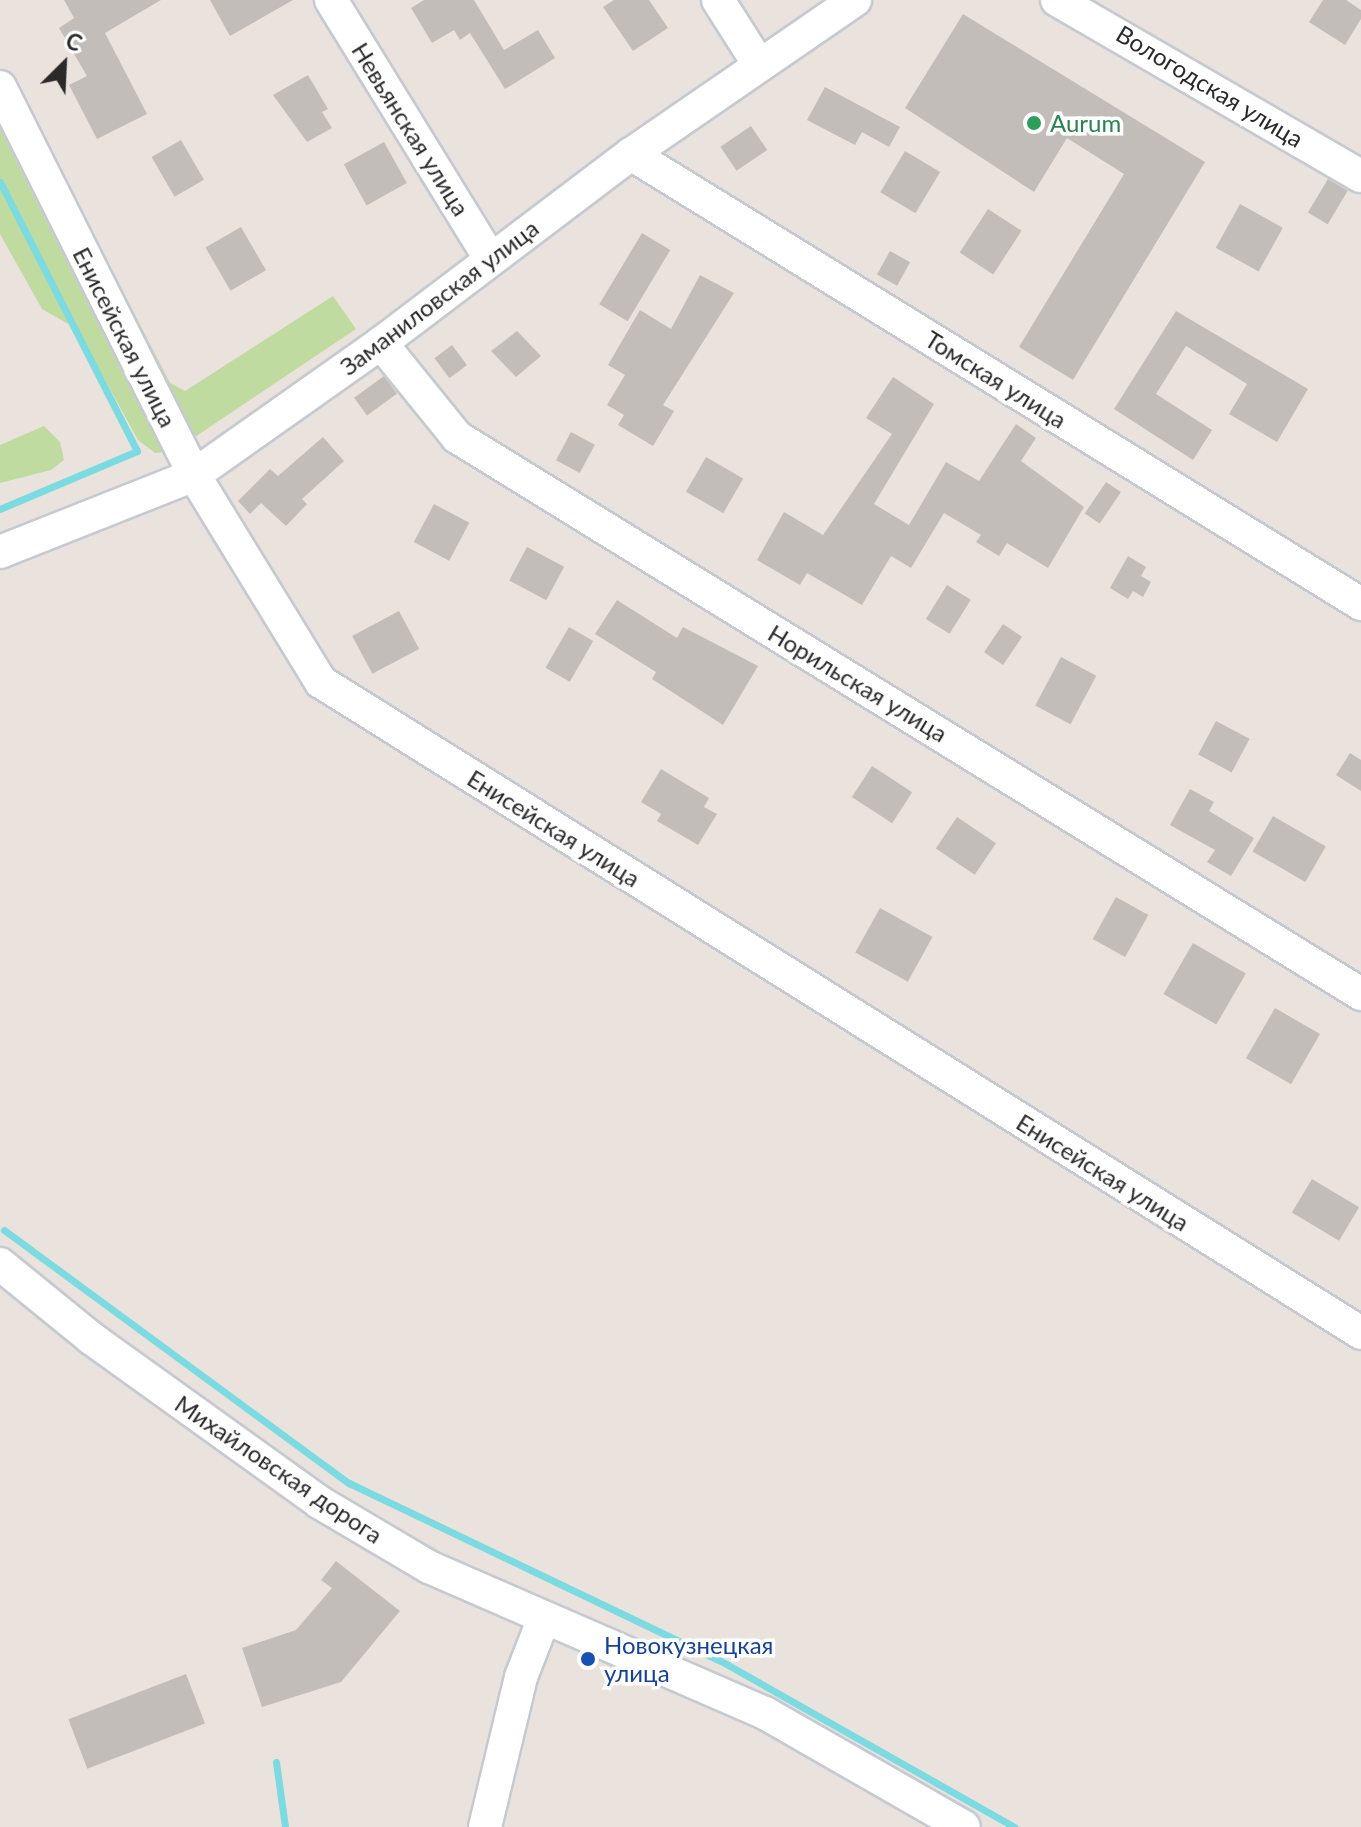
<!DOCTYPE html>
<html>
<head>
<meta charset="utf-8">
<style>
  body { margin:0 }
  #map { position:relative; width:1361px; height:1827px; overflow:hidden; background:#eae2dd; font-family:Lato,sans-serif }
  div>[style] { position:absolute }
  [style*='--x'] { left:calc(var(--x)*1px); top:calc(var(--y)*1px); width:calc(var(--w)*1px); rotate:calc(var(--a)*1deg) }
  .green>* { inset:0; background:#c0dba0 }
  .stream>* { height:7px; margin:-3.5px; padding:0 3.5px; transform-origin:3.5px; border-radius:3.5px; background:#7cdae1 }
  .building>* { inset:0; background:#c3bdb9; transform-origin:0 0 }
  .roads { filter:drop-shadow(2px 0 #c5cad2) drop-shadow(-2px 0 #c5cad2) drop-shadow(0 2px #c5cad2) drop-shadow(0 -2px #c5cad2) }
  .minor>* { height:32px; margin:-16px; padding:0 16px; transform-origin:16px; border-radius:16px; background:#fff }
  .dots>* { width:22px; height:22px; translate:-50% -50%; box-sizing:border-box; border:4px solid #fff; border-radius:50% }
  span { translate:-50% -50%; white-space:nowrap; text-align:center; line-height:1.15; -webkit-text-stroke:7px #fff; paint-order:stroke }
  .street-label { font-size:24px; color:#2a2a2a }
  .leisure-label { font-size:24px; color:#27864d }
  .left { translate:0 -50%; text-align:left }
  .transit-label { font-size:24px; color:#164399 }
  .north { position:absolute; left:24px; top:24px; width:80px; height:80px; -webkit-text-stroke:6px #fff; paint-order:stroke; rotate:24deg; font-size:22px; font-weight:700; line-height:32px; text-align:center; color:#2a2a2a }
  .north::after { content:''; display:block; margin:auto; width:28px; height:36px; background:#2a2a2a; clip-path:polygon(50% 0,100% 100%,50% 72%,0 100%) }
</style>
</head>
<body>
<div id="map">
  <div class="green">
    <i style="clip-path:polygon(0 110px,16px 112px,48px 145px,170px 383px,185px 391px,333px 296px,356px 329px,174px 451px,155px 453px,138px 440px,77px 329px,42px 309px,0 234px)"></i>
    <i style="clip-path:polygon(44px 426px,60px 442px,64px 460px,51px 470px,0 483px,0 445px)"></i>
  </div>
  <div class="stream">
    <i style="--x:0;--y:182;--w:302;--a:63"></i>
    <i style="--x:137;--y:451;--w:149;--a:157.1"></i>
    <i style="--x:4;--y:1230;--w:428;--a:36.3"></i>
    <i style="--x:349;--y:1483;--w:412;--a:25.6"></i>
    <i style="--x:721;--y:1661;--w:337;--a:29.5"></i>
    <i style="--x:276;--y:1762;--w:66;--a:82.1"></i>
  </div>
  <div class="building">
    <i style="clip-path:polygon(64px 0,161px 0,105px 33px,147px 114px,97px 139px,69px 85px,87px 76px,59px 28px,74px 18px)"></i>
    <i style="clip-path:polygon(210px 0,293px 0,230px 36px)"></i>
    <i style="clip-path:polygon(424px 0,474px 0,504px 50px,538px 30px,555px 58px,505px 89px,470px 33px,460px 40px,454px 30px,432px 43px,411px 8px)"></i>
    <i style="clip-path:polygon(614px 0,649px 0,668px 28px,633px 51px,603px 7px)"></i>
    <i style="clip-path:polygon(1323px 0,1346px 0,1361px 10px,1361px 19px,1345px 45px,1309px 22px)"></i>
    <i style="clip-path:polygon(963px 14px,1205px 162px,1073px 380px,1019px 347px,1124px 174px,1067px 138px,1034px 192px,905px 108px)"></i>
    <i style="clip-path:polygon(308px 75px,328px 109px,322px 112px,332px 128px,307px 142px,273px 95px)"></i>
    <i style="clip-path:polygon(825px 87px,900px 127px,889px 147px,862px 132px,855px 145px,807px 120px)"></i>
    <i style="left:751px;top:126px;width:29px;height:37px;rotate:56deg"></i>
    <i style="left:181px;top:140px;width:46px;height:34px;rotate:60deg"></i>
    <i style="left:384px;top:142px;width:47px;height:46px;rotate:61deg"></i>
    <i style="left:905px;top:151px;width:41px;height:48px;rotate:31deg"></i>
    <i style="left:1328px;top:179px;width:23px;height:39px;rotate:31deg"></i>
    <i style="left:1240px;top:204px;width:49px;height:50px;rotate:29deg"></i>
    <i style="left:988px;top:209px;width:40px;height:52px;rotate:33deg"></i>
    <i style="left:241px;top:227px;width:50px;height:41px;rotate:60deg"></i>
    <i style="left:642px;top:233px;width:33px;height:83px;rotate:31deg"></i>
    <i style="left:890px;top:251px;width:23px;height:27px;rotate:29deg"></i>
    <i style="clip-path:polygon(700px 275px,734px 293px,663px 405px,674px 411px,653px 446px,618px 425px,624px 415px,607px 405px,625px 375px,608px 365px,640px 310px,671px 329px)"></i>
    <i style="clip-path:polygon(1176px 311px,1308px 389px,1277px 442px,1229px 414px,1247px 384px,1186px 346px,1156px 394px,1212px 430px,1193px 460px,1114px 409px)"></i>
    <i style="clip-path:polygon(517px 331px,541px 356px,516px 377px,491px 351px)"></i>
    <i style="left:452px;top:345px;width:25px;height:22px;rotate:53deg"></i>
    <i style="left:384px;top:376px;width:22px;height:37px;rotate:54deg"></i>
    <i style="clip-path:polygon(893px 377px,934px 404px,874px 504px,909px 525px,946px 462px,979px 481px,1016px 424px,1036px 438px,1021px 461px,1084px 507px,1048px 568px,1007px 543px,999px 556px,976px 542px,981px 535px,944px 513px,911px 568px,891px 556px,862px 605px,807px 573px,800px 585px,757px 560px,784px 512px,823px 535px,892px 434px,866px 418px)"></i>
    <i style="left:571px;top:432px;width:27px;height:32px;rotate:28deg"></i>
    <i style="clip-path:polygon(323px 437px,344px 461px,302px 499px,307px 504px,286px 526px,261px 503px,250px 514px,238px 501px,270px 469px,278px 476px)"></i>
    <i style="left:706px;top:457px;width:43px;height:40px;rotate:30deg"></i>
    <i style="left:1106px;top:482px;width:18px;height:38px;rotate:34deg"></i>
    <i style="left:434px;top:504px;width:40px;height:43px;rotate:28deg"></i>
    <i style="left:527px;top:547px;width:42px;height:38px;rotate:28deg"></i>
    <i style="clip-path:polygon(1128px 556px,1146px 567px,1141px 576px,1151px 582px,1143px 597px,1133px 591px,1128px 599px,1110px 588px)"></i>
    <i style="left:947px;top:585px;width:28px;height:40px;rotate:32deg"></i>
    <i style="clip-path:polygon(617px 600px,677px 638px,683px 627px,758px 666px,723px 725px,652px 679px,656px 672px,595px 634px)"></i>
    <i style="left:399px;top:611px;width:43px;height:53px;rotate:62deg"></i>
    <i style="left:1003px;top:624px;width:23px;height:34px;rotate:34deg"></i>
    <i style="left:569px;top:627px;width:28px;height:47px;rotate:30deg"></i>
    <i style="left:1061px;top:657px;width:40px;height:55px;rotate:28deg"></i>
    <i style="left:1216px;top:721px;width:38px;height:38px;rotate:28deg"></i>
    <i style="clip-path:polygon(1350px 753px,1361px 760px,1361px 791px,1336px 775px)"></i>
    <i style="left:872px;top:766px;width:48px;height:37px;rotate:33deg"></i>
    <i style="clip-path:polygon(661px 769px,709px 798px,704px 807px,717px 814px,698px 845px,657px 821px,661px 814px,641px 802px)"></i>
    <i style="clip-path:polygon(1190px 789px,1214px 802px,1209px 811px,1254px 838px,1231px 876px,1207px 862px,1215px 850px,1170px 825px)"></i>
    <i style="left:1273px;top:816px;width:61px;height:41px;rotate:30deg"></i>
    <i style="left:957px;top:817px;width:47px;height:38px;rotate:34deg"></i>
    <i style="left:1116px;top:897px;width:37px;height:48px;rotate:29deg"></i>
    <i style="left:880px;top:908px;width:60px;height:51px;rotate:29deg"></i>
    <i style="left:1193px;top:943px;width:61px;height:59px;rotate:30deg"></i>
    <i style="left:1275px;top:1008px;width:52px;height:58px;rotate:30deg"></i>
    <i style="left:1312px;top:1179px;width:55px;height:39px;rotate:31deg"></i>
    <i style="clip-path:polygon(336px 1561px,400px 1611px,341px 1682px,262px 1707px,242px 1648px,296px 1630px,332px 1588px,321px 1580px)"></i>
    <i style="left:186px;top:1674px;width:53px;height:126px;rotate:69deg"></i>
  </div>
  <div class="roads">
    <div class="minor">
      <i style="--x:331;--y:0;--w:303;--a:58.4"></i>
      <i style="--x:718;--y:0;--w:75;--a:57.6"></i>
      <i style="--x:1057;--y:0;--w:351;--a:30.1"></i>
      <i style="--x:0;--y:87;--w:434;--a:63.4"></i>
      <i style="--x:194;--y:475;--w:243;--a:58.5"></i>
      <i style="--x:321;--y:682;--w:1227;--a:32.04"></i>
      <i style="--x:631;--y:154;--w:858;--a:31.65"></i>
      <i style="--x:381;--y:343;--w:121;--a:51"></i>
      <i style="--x:457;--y:437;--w:1062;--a:31.64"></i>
      <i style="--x:0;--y:552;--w:209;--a:-21.6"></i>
      <i style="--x:194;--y:475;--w:229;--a:-35.2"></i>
      <i style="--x:381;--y:343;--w:313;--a:-37.1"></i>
      <i style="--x:631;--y:154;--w:272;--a:-34.5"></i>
      <i style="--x:0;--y:1264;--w:117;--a:39.1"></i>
      <i style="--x:91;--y:1338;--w:281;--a:35.7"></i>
      <i style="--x:319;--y:1502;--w:128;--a:30.6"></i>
      <i style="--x:429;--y:1567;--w:366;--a:23.5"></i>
      <i style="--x:765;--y:1713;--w:229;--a:29.8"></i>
      <i style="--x:485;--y:1827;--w:154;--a:-76.5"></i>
      <i style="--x:521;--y:1677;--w:63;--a:-68.7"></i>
    </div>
  </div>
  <div class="dots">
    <i style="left:1034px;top:123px;background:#2e9e5b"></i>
    <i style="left:588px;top:1659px;background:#1a4fb4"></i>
  </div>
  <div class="street-label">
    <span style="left:1210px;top:86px;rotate:31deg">Вологодская улица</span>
    <span style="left:411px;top:129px;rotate:58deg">Невьянская улица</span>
    <span style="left:439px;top:297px;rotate:-37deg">Заманиловская улица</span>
    <span style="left:125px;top:337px;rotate:63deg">Енисейская улица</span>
    <span style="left:996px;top:379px;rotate:32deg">Томская улица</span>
    <span style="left:858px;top:683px;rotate:31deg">Норильская улица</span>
    <span style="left:554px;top:828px;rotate:32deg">Енисейская улица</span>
    <span style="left:1103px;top:1172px;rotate:32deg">Енисейская улица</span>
    <span style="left:279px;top:1469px;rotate:34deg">Михайловская дорога</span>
  </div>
  <div class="leisure-label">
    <span class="left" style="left:1050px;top:123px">Aurum</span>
  </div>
  <div class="transit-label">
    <span class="left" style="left:604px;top:1659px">Новокузнецкая<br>улица</span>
  </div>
  <div class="north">С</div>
</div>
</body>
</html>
